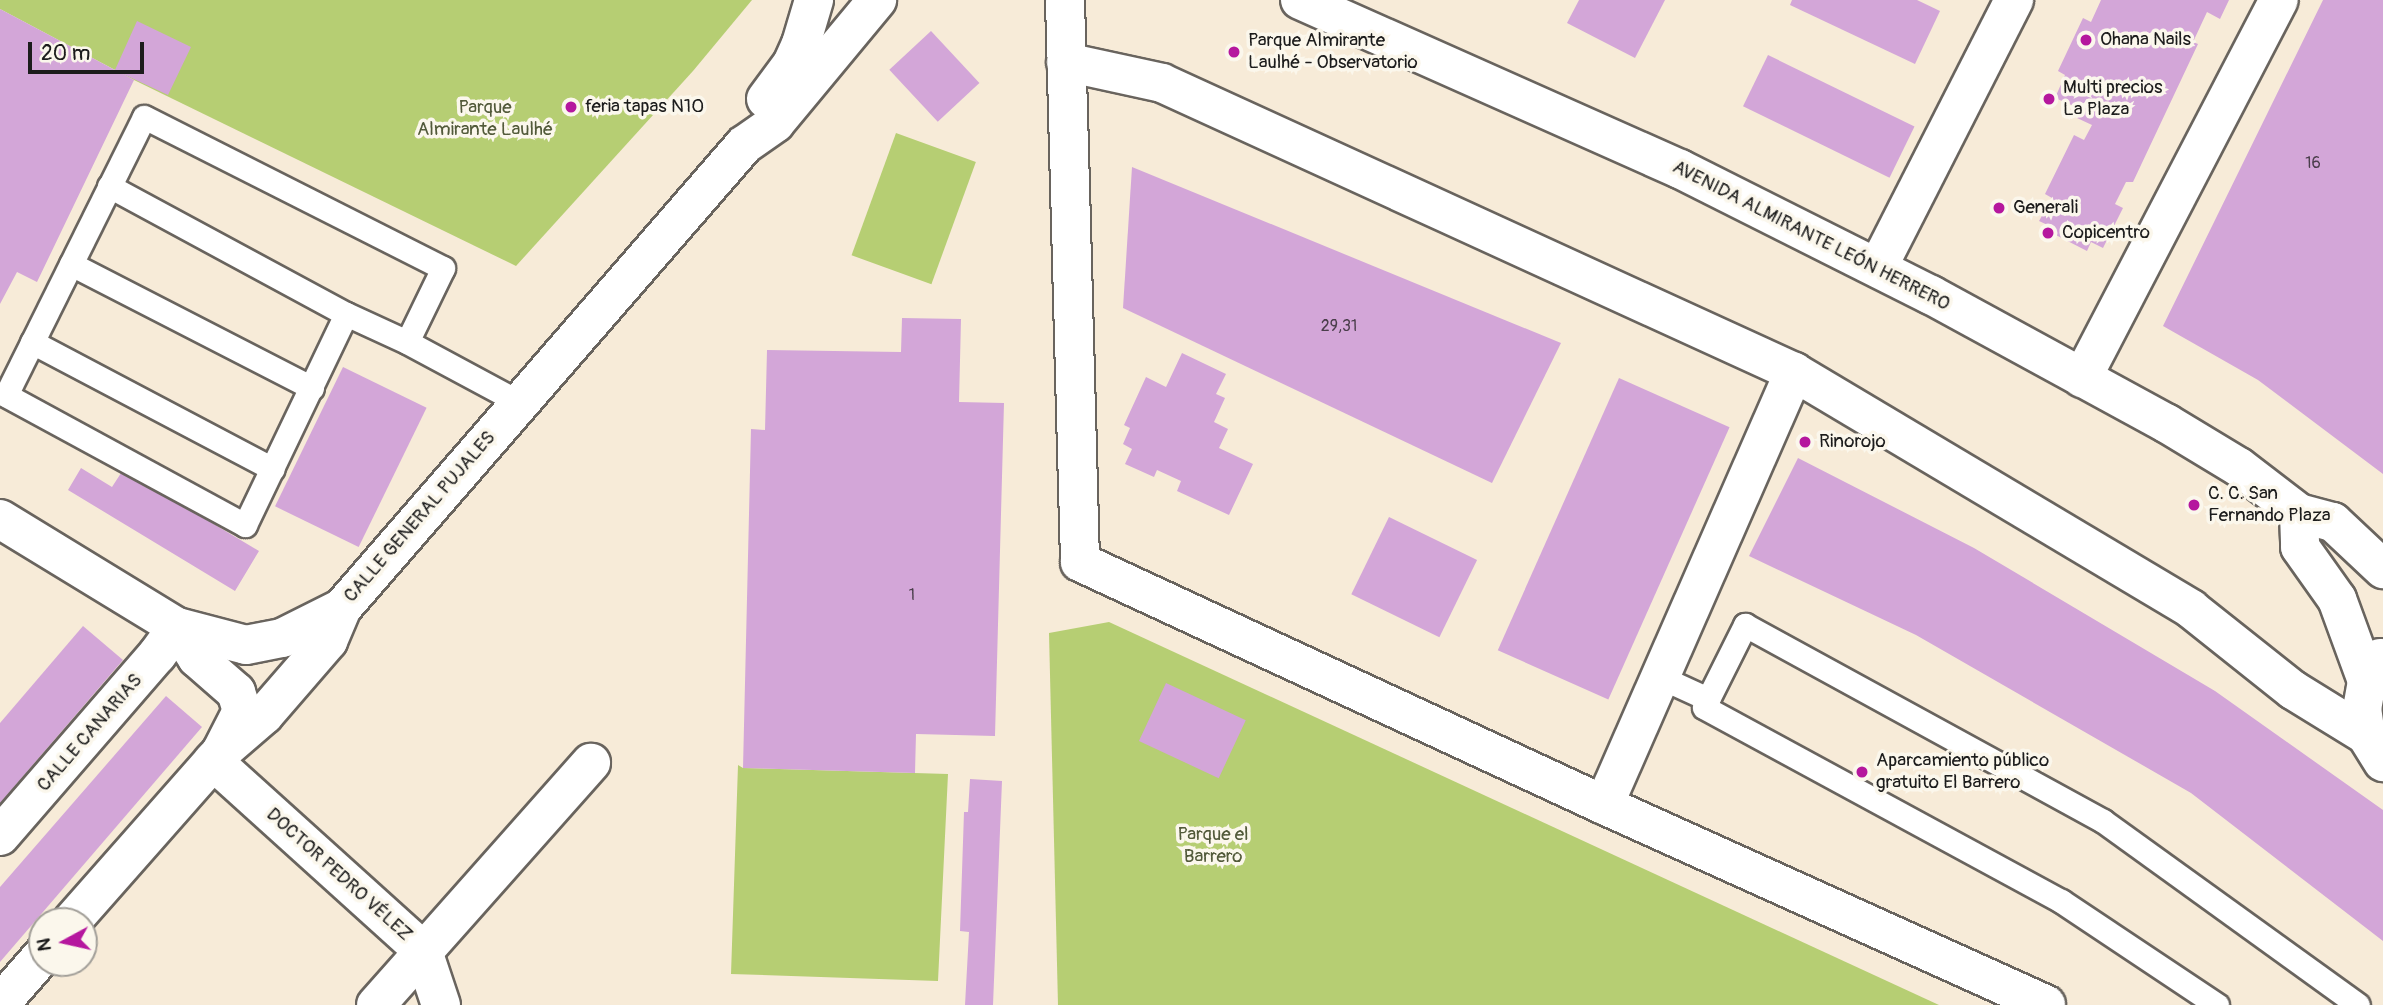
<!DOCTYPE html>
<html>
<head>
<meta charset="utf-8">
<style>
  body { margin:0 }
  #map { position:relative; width:2383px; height:1005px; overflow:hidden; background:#f7ebd8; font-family:Pangolin,sans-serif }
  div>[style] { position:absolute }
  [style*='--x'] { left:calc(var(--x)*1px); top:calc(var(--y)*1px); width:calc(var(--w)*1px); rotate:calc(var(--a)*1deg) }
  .green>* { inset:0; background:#b6ce73; transform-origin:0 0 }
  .building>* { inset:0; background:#d3a6d8; transform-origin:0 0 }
  .roads { filter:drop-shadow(2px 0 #69645e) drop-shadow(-2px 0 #69645e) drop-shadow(0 2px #69645e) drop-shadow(0 -2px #69645e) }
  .lane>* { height:23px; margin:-11.5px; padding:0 11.5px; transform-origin:11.5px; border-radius:11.5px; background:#fff }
  .street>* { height:38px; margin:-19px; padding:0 19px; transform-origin:19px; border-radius:19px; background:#fff }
  .secondary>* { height:38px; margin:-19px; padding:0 19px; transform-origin:19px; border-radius:19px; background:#fff }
  .dots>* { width:19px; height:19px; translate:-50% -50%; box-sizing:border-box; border:4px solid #fbf7ec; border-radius:50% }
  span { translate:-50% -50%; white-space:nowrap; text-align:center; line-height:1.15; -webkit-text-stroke:7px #fbf7ec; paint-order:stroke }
  .number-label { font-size:16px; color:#4a3e4b }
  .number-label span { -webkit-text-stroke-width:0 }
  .poi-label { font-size:19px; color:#1c1c1c }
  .left { translate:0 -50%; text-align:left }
  .park-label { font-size:19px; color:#525a3a }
  .street-label { font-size:19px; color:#1c1c1c }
  .north { position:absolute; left:28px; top:907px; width:70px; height:70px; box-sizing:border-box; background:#fbf7ec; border:2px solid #a29f99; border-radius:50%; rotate:262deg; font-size:19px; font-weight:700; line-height:28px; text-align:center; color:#1c1c1c }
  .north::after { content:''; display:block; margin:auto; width:24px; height:32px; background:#b5179e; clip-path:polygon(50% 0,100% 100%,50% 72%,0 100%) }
  .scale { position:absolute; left:28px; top:42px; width:116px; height:32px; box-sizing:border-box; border:4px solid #1c1c1c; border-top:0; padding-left:9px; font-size:21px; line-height:24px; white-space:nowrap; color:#1c1c1c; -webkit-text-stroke:5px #fbf7ec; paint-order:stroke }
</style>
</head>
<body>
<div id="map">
  <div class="green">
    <i style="clip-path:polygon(0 0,752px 0,693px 71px,516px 266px,134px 80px,0 9px)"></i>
    <i style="left:896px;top:133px;width:85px;height:130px;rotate:20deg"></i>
    <i style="clip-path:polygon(1109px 622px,1939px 1005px,1058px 1005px,1049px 633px)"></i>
    <i style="clip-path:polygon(738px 765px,743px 768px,948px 774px,938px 981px,731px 974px)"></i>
  </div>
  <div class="building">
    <i style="clip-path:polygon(1579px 0,1665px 0,1635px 58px,1567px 23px)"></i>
    <i style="clip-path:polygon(1792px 0,1917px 0,1940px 11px,1915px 64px,1790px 5px)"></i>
    <i style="clip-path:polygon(2101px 0,2229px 0,2220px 19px,2207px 12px,2193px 42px,2198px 44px,2133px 182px,2126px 182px,2115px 204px,2123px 208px,2103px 248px,2091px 242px,2087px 251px,2050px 232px,2052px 227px,2039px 221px,2052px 198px,2045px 194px,2074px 135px,2084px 140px,2092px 125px,2077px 118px,2081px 109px,2055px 98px,2065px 75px,2058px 71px,2083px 18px,2091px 22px)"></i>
    <i style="clip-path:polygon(2323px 0,2383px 0,2383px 474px,2258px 380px,2163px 326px)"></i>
    <i style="clip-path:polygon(0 9px,115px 70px,137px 21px,191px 47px,168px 95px,123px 74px,134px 80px,37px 282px,17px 272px,0 304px)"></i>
    <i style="left:931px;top:31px;width:71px;height:57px;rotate:47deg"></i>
    <i style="left:1768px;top:55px;width:163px;height:57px;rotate:26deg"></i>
    <i style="clip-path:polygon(1132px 167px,1561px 343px,1492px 483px,1123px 308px)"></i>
    <i style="clip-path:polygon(902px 318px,961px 319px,959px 402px,1004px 403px,995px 736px,916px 734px,915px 773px,743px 768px,751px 429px,765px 430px,767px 350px,901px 352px)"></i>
    <i style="clip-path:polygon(1182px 353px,1226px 374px,1216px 394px,1225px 398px,1214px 422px,1228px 429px,1219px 448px,1253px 464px,1229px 515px,1177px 491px,1181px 481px,1157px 470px,1154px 477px,1125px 464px,1132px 449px,1123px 444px,1130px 428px,1124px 425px,1146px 377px,1166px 387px)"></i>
    <i style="left:343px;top:367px;width:93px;height:155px;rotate:26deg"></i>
    <i style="left:1619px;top:378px;width:121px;height:298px;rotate:24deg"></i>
    <i style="clip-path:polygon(1798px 458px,1974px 548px,2215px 691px,2383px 810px,2383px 941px,2191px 793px,1916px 635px,1749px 556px)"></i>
    <i style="clip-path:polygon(81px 468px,112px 487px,123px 470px,259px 551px,235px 591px,68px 490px)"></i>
    <i style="left:1389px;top:517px;width:98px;height:86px;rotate:26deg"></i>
    <i style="clip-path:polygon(83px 626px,123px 660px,0 803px,0 723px)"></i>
    <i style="left:1166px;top:683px;width:88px;height:64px;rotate:25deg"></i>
    <i style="clip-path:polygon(166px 696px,202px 727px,0 962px,0 887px)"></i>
    <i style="clip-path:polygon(970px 779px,1002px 781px,993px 1005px,965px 1005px,969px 932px,960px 931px,964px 812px,968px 812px)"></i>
  </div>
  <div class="roads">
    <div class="lane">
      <i style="--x:109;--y:186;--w:269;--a:28.4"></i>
      <i style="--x:71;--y:264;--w:271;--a:27.2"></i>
      <i style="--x:32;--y:342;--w:272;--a:27.8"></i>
      <i style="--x:407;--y:342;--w:67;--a:-155.3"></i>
      <i style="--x:346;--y:314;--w:234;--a:115.6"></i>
      <i style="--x:245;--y:525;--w:272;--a:-151.5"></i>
      <i style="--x:6;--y:395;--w:310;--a:-63.6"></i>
      <i style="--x:144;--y:117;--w:335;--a:26.8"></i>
      <i style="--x:443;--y:268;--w:82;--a:115.9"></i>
      <i style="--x:407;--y:342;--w:127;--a:28.2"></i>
      <i style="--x:1660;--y:677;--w:53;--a:24.6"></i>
      <i style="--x:2217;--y:1005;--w:187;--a:-146.3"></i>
      <i style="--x:2061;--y:901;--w:406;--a:-151.5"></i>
      <i style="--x:1704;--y:707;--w:92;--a:-63.4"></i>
      <i style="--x:1745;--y:625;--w:408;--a:28.7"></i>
      <i style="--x:2103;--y:821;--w:314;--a:35.8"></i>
    </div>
    <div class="street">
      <i style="--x:1065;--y:0;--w:562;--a:88.47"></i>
      <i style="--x:1080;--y:562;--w:578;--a:24.88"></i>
      <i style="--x:1604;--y:805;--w:485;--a:24.3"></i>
      <i style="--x:1066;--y:62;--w:98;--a:12.3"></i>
      <i style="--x:1162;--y:83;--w:695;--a:24.57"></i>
      <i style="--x:1794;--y:372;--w:462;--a:30.8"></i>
      <i style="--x:2191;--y:609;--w:130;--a:38.5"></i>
      <i style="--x:2293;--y:690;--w:86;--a:31.7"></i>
      <i style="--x:1878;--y:267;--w:300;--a:-63"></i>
      <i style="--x:2082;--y:378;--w:426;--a:-62.5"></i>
      <i style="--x:213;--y:761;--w:283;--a:42.1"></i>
      <i style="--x:423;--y:951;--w:57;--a:71.6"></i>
      <i style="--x:1604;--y:805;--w:473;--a:-66.3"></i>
      <i style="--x:0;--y:836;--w:240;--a:-49.1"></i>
      <i style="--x:157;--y:655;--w:34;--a:-54"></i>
      <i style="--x:177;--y:627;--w:37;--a:57"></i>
      <i style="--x:197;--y:658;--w:52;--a:41.1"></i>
      <i style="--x:236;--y:692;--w:20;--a:72"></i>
      <i style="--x:242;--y:711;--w:46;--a:117.1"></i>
      <i style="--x:376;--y:1005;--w:324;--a:-48.4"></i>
    </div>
    <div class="secondary">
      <i style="--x:1300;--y:0;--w:416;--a:24"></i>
      <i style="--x:1680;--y:169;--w:281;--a:26.7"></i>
      <i style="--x:1931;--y:295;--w:268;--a:28.6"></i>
      <i style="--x:2166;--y:423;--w:85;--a:31.1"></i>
      <i style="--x:2239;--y:467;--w:76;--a:37.5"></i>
      <i style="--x:2299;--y:513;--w:35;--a:15"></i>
      <i style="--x:2333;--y:522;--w:69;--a:43.2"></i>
      <i style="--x:766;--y:99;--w:44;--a:-53.4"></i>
      <i style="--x:792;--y:64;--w:22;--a:-66"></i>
      <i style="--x:801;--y:44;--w:46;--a:-73.5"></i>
      <i style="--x:2299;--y:513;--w:34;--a:88"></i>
      <i style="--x:2300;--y:547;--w:64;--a:54.6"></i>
      <i style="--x:2337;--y:599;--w:87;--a:69.9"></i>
      <i style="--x:0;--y:519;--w:207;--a:31.4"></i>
      <i style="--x:177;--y:627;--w:71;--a:14.6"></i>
      <i style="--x:246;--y:645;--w:37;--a:-11"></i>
      <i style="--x:282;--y:638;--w:67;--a:-26.6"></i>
      <i style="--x:2380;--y:658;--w:26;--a:119"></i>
      <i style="--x:2367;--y:681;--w:27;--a:100"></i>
      <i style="--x:2362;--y:708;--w:27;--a:82"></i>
      <i style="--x:2366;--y:735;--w:32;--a:58"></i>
      <i style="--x:72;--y:921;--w:225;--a:-48.6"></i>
      <i style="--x:221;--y:752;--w:57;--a:-40.7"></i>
      <i style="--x:264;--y:715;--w:98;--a:-49.1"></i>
      <i style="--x:328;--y:641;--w:36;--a:-67"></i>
      <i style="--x:342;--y:608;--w:613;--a:-49.03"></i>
      <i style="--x:744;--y:145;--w:38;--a:-35"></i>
      <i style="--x:775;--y:123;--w:160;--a:-50.3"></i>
      <i style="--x:0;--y:1004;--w:64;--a:-48.8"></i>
    </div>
  </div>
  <div class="dots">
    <i style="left:2086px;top:40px;background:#b5179e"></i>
    <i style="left:1234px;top:52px;background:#b5179e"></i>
    <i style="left:2049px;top:99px;background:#b5179e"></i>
    <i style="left:571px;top:107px;background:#b5179e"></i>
    <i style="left:1999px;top:208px;background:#b5179e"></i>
    <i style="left:2048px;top:233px;background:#b5179e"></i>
    <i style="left:1805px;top:442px;background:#b5179e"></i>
    <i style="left:2194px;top:505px;background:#b5179e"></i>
    <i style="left:1862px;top:772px;background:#b5179e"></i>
  </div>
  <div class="number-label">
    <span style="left:2313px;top:163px">16</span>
    <span style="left:1339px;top:326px">29,31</span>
    <span style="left:912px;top:595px">1</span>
  </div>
  <div class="poi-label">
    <span class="left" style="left:2100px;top:40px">Ohana Nails</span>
    <span class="left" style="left:1248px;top:52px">Parque Almirante<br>Laulhé - Observatorio</span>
    <span class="left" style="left:2063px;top:99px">Multi precios<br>La Plaza</span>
    <span class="left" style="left:585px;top:107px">feria tapas N10</span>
    <span class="left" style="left:2013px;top:208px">Generali</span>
    <span class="left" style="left:2062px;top:233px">Copicentro</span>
    <span class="left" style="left:1819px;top:442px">Rinorojo</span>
    <span class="left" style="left:2208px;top:505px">C. C. San<br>Fernando Plaza</span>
    <span class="left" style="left:1876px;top:772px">Aparcamiento público<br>gratuito El Barrero</span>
  </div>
  <div class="park-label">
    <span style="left:485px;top:119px">Parque<br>Almirante Laulhé</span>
    <span style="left:1213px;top:846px">Parque el<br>Barrero</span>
  </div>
  <div class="street-label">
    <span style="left:1811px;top:236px;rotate:27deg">AVENIDA ALMIRANTE LEÓN HERRERO</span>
    <span style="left:420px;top:517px;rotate:-49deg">CALLE GENERAL PUJALES</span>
    <span style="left:90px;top:733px;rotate:-49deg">CALLE CANARIAS</span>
    <span style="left:339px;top:875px;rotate:42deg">DOCTOR PEDRO VÉLEZ</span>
  </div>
  <div class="north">N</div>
  <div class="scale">20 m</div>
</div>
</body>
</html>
